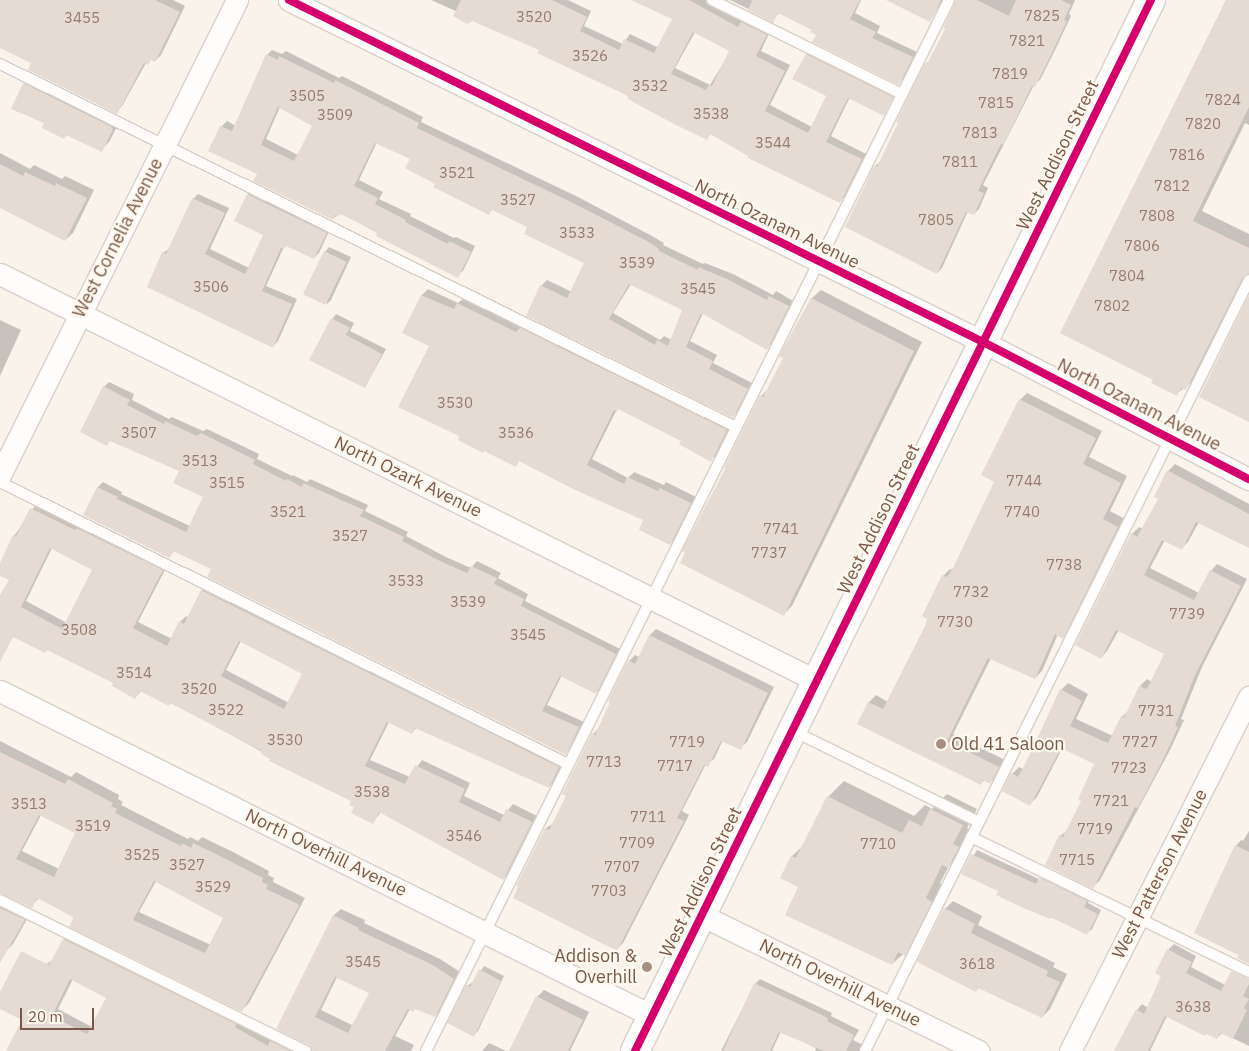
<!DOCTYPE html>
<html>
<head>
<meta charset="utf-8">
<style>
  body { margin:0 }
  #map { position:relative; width:1249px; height:1051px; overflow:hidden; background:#f9f3ec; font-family:"IBM Plex Sans",sans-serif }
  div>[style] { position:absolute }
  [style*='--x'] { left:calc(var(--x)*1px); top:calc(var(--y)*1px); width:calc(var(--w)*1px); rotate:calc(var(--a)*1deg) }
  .shadow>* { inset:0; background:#0003 }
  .building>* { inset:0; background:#e6dbd3; transform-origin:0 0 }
  .roads { filter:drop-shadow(1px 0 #d8cfc8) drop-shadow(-1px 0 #d8cfc8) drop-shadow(0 1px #d8cfc8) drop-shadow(0 -1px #d8cfc8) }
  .lane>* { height:10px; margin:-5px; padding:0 5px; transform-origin:5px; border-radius:5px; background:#fefdfc }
  .street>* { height:21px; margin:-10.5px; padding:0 10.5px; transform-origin:10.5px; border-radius:10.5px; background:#fefdfc }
  .secondary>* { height:28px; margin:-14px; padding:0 14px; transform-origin:14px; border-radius:14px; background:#fefdfc }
  .cycleway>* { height:8px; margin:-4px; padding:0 4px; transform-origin:4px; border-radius:4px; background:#d6006c }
  .dots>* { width:14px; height:14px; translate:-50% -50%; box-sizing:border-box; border:2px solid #fff8ef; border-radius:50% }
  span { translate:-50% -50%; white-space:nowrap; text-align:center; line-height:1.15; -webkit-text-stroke:4.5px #fff8ef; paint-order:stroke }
  .number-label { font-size:15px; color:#977b6e }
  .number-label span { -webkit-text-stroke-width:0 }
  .street-label { font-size:18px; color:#7a5849 }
  .poi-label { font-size:18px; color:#7a5849 }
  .left { translate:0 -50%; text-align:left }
  .right { translate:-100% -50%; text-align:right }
  .scale { position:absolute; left:20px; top:1008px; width:74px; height:22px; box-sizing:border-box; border:2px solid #7a5849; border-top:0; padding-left:6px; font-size:15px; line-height:18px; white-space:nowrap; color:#7a5849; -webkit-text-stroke:4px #fff8ef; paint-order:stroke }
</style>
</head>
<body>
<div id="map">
  <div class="shadow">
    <i style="clip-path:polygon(59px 0,173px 0,185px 6px,161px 55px,155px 61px,152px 59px,146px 63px,122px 106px,116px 112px)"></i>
    <i style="clip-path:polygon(evenodd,431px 0,568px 0,591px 11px,584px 26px,623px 44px,630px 34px,659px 48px,674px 18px,649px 0,713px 0,771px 29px,761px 51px,790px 65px,770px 105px,812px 127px,828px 96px,807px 55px,812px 49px,897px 92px,883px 114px,850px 97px,831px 136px,866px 154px,846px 196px,840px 201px,750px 155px,712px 133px,707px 138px,541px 49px,431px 0,695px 32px,731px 51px,710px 85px,675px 68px,695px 32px)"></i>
    <i style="clip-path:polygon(730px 0,861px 0,855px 13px,880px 26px,877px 33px,917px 52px,904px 78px,899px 83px,817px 34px,813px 30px,779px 13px,773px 21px)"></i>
    <i style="clip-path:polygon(904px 0,943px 0,930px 20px)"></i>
    <i style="clip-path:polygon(956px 0,1075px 0,1069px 14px,1071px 16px,1056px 48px,1040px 80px,1034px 85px,983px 185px,988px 188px,979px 209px,974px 214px,968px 211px,942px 268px,937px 273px,846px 227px,875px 166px,881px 161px,926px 64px,931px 59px,947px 28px)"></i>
    <i style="clip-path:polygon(1226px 0,1249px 0,1249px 125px,1245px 123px,1202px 211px,1249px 234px,1249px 273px,1196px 379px,1176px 394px,1155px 379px,1182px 93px)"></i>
    <i style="clip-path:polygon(evenodd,272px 50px,282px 54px,286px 51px,339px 78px,342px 76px,423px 117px,421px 122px,576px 196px,652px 236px,664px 243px,663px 245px,703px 264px,705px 263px,733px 274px,773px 295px,776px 291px,793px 301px,772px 343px,767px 348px,703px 313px,690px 341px,717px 355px,713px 363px,752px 383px,738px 411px,733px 416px,527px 315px,542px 285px,547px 280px,572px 292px,586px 262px,529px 227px,493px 209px,489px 213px,437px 183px,411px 159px,377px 142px,359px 180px,383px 192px,379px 199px,411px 214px,410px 216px,454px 238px,456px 237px,475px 246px,463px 271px,457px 276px,341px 213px,332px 219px,258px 173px,210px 150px,222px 126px,238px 133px,222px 126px,227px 121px,236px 126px,267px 55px,272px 50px,280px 107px,314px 125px,298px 155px,266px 139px,280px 107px,272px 50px,631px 284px,684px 309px,672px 340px,664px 336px,660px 340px,613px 313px,631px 284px)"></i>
    <i style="clip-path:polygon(32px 76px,120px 121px,109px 142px,101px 150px,67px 134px,64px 137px,46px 123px,24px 84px)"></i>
    <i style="clip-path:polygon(0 153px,30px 169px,34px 165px,62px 179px,65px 176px,94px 190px,73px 233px,65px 240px,0 207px)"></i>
    <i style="clip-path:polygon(254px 189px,331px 227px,319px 253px,314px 258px,287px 245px,283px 249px,266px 286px,297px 299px,278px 341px,273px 346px,148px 286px,163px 253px,170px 248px,193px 199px,198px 194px,229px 208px,210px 249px,249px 268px,264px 234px,236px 220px,248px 194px)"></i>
    <i style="clip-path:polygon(329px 247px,351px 257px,331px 300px,327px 304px,325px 252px)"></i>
    <i style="clip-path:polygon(428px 289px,458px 303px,464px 298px,732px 424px,717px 454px,711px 460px,683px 441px,619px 408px,616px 411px,592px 459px,628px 478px,634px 472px,664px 485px,666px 482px,696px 497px,676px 538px,670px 544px,645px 520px,520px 460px,515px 465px,461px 435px,431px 345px,404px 332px,422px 295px)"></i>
    <i style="clip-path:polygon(821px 290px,922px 342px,792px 606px,783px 615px,727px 469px,761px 396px,770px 387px,785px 358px,781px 356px,812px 298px)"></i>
    <i style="clip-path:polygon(336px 314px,354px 323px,350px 331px,386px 349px,365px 387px,332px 319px)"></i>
    <i style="clip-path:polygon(0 320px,21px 330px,0 376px)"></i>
    <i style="clip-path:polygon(109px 382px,134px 394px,132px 400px,169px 419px,172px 417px,203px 431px,207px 429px,259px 454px,257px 459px,292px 476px,293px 475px,307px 482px,310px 479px,368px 505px,365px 511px,408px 532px,406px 536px,446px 557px,471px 568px,477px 561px,501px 573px,498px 578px,528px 594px,525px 601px,620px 649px,601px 688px,596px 693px,562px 675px,547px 705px,584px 722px,570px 748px,565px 754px,175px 550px,169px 557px,84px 515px,98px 487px,103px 482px,122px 492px,121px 494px,190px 526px,205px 496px,181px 471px,111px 440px,107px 444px,104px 387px)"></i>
    <i style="clip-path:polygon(1027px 393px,1102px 431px,1089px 457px,1127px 476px,1110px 511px,1125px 519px,1069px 630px,1062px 637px,1058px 634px,1042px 671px,1035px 678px,991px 658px,953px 734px,1005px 760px,997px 776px,990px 782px,985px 780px,981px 783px,858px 723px,869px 702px,876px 695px,888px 702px,926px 626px,943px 576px,950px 569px,953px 570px,996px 481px,1020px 400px)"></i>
    <i style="clip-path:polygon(1175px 464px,1249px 504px,1249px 547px,1199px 522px,1188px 542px,1181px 549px,1165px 540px,1150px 568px,1199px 593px,1211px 571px,1217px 564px,1247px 579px,1202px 667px,1181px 719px,1184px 720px,1170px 750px,1100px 880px,1093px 887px,1060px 836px,1068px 830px,1082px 800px,1096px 763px,1063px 747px,1037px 797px,1030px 804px,1012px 774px,1019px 767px,1023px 769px,1061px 690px,1068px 683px,1088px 694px,1076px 719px,1113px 736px,1122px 717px,1129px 710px,1140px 686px,1147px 679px,1152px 682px,1166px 653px,1119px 630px,1107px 651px,1101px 658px,1132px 534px,1139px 527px,1143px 529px,1159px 498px,1168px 471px)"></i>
    <i style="clip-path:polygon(evenodd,37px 503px,168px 564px,138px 622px,172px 639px,180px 622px,186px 616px,189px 618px,202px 590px,208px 585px,564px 761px,555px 781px,549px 787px,417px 727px,412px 733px,389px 722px,370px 760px,410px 777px,422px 760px,470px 783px,464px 796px,504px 815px,513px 804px,537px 816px,509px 873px,503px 879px,381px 812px,373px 822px,352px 801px,171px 702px,169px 704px,141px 691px,135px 698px,115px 683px,48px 649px,0 628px,0 600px,11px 580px,0 575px,0 566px,14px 536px,37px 503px,52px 548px,94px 569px,67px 623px,26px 601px,52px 548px,37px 503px,241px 641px,304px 673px,289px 703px,226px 670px,241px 641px)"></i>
    <i style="clip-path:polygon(656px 629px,774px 687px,747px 742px,740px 748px,723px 740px,714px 759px,706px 764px,682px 811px,689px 815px,623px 943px,617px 949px,517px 885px,546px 828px,554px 823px,568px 795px,593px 734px,599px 728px,629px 661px,635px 655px,639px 657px,650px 635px)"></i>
    <i style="clip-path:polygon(evenodd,0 741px,71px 777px,76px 772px,119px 795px,118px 799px,123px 802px,121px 805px,188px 839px,190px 837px,198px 841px,202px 837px,233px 852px,269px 871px,268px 875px,274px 878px,273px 882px,305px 898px,249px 1003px,242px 1010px,39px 898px,31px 906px,3px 892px,0 893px,0 741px,41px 815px,76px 833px,59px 869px,22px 851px,41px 815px,0 741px,156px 881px,225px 918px,211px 945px,139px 912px,156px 881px)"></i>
    <i style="clip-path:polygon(844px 781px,914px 816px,925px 805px,932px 809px,947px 794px,977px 809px,967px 828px,973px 832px,964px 851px,949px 866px,940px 883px,946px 886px,920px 939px,892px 964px,800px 886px,792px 856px,806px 843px,828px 797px)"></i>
    <i style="clip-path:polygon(1249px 831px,1249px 959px,1236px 846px,1241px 840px,1243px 841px)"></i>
    <i style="clip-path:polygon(977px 850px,1039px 879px,1044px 874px,1091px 896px,1088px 903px,1101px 910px,1092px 929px,1087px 933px,998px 894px,1000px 890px,963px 873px)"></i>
    <i style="clip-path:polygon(0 894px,4px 899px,31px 912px,13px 944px,6px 951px,0 948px)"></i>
    <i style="clip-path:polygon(953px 901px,982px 916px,978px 925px,1055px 963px,1053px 967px,1067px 974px,1050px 1009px,1042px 1017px,980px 987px,976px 990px,945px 909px)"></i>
    <i style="clip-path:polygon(evenodd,341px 909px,365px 920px,364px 923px,440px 959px,460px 972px,442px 1009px,435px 1016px,415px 1008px,410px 1009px,395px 1036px,414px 1045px,411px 1051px,22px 1051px,24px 1019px,47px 964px,55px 958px,64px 940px,71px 933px,313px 1051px,313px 1046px,278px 1028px,334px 915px,341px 909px,337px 977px,371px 992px,354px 1026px,321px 1010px,337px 977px,341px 909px,73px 979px,108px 998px,92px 1027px,58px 1009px,73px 979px)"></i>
    <i style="clip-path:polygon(1174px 944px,1196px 956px,1191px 967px,1225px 985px,1249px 980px,1249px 1046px,1222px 1033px,1217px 1038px,1167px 1016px,1150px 1051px,1117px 1051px,1137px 1010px,1142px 1004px,1148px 1008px,1162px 975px,1168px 950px)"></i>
    <i style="clip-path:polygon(484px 966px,504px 976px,478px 1031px,474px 1035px,467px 986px,473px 982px)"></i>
    <i style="clip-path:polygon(760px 979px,832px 1013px,831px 1016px,859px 1030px,853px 1040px,863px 1045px,866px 1051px,815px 1051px,816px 1048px,781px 1031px,772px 1051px,721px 1051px,755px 984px)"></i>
    <i style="clip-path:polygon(544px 990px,589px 1012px,570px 1051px,510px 1051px,537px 997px)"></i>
    <i style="clip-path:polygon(489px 1043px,506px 1051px,482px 1051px)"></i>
  </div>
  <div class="building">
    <i style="clip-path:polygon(0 0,155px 0,180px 12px,155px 62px,151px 60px,148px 65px,144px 63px,117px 114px,28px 70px,31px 63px,0 48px)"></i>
    <i style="clip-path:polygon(evenodd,461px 0,552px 0,587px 17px,580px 31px,619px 50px,624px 39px,654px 53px,672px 19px,631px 0,689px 0,738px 27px,741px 22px,767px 35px,756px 56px,785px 71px,765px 111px,808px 133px,826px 96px,792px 79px,806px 54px,893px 97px,884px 116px,848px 98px,826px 142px,862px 159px,840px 203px,748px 158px,748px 156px,710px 134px,707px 140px,672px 123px,635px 103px,627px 98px,628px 96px,537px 53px,539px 50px,472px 21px,467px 24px,453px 16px,461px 0,693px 32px,729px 51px,712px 86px,709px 85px,706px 90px,671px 74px,693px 32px)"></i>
    <i style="clip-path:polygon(751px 0,860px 0,850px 19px,876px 32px,872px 38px,913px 57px,899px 85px,812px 42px,816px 35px,810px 32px,812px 30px,778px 13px,773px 23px,748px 10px,752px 1px)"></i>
    <i style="clip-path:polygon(886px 0,941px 0,930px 22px)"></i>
    <i style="clip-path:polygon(956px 0,977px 0,1009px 16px,1016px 0,1061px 0,1071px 5px,1064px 20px,1067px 21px,1051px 55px,1035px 87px,1032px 86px,1003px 145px,1001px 144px,997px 152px,978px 191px,984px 193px,974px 215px,966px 212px,937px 274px,845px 227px,874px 166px,877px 167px,898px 123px,896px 122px,925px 63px,927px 64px,945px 29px,943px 28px)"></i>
    <i style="clip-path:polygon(1226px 0,1249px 0,1249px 107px,1193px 221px,1249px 248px,1249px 273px,1243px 277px,1186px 390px,1181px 388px,1177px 396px,1151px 383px,1153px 380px,1060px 333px)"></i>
    <i style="clip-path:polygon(evenodd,266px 54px,278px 60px,279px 56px,334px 83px,335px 80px,419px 123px,417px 128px,571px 202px,647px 241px,659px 249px,659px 251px,698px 270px,698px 267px,727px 279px,767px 300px,769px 296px,789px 306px,767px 350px,701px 313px,686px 347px,713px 361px,709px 369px,748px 389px,733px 418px,526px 316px,540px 285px,567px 298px,584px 263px,524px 234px,527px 227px,492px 210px,489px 215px,433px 187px,435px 184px,405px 168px,410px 159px,375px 143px,354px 186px,378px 198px,375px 204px,406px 220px,405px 222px,448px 244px,449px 241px,471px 252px,458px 278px,376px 236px,377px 233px,374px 230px,340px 214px,338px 217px,335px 215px,333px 220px,253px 181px,257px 174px,208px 151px,220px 126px,232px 131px,266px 54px,278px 107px,312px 126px,294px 161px,261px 145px,278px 107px,266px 54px,629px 284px,682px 310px,668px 346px,657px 340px,655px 345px,609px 319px,629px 284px)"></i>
    <i style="clip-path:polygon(23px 83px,110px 126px,113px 129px,102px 152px,66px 135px,64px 139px,42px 128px,44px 123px,11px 109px)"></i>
    <i style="clip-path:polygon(0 164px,23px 176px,25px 172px,55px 186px,56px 183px,87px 198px,65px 241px,0 208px)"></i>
    <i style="clip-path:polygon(247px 194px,327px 233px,314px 259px,286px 246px,284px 249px,281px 248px,262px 291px,292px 304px,273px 348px,147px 287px,162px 252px,166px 254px,192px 198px,225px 213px,205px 254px,245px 274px,263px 235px,234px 221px)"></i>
    <i style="left:324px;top:251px;width:25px;height:48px;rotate:26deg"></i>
    <i style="clip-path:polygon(421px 295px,454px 309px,457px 303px,516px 332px,520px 328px,727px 430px,711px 462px,679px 444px,681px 441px,618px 409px,617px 412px,614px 410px,587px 465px,624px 484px,627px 477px,658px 491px,660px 488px,691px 503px,670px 545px,639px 530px,643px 520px,575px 490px,519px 461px,516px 467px,484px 451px,483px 453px,458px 440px,459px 436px,398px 407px,429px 346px,402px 333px)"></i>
    <i style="clip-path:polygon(1249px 295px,1249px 422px,1199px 397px)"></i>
    <i style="clip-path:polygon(811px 298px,914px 351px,784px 616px,680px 563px,685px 553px,682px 551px,725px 469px,724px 468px,760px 395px,763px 397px,783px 358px,779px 356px)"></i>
    <i style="clip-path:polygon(331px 318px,350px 328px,346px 335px,382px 354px,365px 388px,309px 360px)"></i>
    <i style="clip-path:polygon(103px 386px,130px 400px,127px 405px,164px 424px,165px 421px,197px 436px,201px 433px,255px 460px,253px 464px,286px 481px,287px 479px,302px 487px,303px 483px,364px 510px,360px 516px,404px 537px,402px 541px,440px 561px,467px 573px,471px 566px,497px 578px,494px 584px,524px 599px,521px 606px,616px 654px,596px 694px,560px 676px,542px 711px,579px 727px,566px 755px,207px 577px,211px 569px,173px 551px,169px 558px,83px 515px,97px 487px,118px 497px,117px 499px,186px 532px,203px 497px,173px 483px,179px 471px,110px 441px,107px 446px,80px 432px)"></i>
    <i style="clip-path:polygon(1019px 399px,1096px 438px,1083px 464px,1121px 483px,1103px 519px,1118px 527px,1063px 639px,1055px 634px,1035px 679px,988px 658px,947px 741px,999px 767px,990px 784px,983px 780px,981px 785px,857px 724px,868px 702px,883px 709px,925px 626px,927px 619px,922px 616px,942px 575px,947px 577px,953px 568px,994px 482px,981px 475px)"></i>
    <i style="clip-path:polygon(1167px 470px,1249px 514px,1249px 548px,1196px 522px,1182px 550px,1162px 540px,1144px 575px,1194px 600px,1210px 570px,1241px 586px,1195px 675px,1175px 726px,1178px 727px,1164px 758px,1138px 808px,1135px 807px,1093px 889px,1045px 865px,1059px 835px,1063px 837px,1081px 801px,1078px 799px,1094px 764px,1061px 748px,1030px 806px,1002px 791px,1011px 773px,1018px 777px,1028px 758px,1060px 689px,1082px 701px,1070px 726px,1108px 743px,1121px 716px,1124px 718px,1139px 686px,1147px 689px,1164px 654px,1116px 630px,1101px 659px,1075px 645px,1131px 533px,1137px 537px,1158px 499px,1154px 497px)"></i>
    <i style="clip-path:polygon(evenodd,30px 508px,75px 530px,76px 528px,163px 570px,133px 628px,167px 646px,179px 621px,184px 624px,201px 590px,559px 767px,549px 788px,415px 728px,412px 734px,387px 722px,365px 766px,405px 784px,415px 765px,465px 789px,459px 802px,500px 822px,506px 809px,532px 822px,503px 880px,379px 812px,373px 824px,351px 813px,354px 807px,349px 805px,351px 801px,269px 761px,270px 759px,261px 754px,262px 751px,170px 703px,169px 706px,140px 691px,135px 699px,112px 686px,113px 683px,47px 650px,45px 653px,13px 637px,0 662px,0 595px,9px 580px,0 576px,0 563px,13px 535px,16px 536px,30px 508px,50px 548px,92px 570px,62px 629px,21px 607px,50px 548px,30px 508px,239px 641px,302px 674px,284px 709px,221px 676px,239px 641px)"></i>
    <i style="clip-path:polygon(649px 635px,768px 693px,741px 750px,721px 741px,708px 767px,704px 765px,677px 818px,684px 821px,617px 951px,513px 898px,518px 887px,516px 886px,545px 828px,549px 830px,566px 796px,562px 794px,592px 733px,595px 735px,610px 702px,608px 701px,628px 660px,635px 664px)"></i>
    <i style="clip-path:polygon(evenodd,0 752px,65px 784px,68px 779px,113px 803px,111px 806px,117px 809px,115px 813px,181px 846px,182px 843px,191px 848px,193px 843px,226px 859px,263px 878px,262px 882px,268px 885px,266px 889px,298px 904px,299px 906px,242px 1012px,69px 927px,74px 917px,37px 898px,32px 908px,0 893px,0 752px,39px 815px,75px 833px,54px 877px,16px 859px,39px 815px,0 752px,154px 881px,223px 918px,205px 953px,133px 920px,154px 881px)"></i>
    <i style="clip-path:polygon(827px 796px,902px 833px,909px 820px,922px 826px,930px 809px,963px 825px,953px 844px,959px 847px,948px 868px,942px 865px,926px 898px,932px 902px,905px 956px,898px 952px,892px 965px,785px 915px,798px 887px,780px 878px,791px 856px,796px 858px)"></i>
    <i style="clip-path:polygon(1235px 845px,1249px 852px,1249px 964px,1237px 958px,1238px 955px,1194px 933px)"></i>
    <i style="clip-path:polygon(971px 854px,1036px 884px,1039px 877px,1087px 901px,1084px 907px,1098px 914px,1087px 935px,1051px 917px,1050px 919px,1019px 906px,996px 895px,998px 891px,961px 874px)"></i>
    <i style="clip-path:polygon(0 908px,25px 920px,0 963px)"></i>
    <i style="clip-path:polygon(944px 908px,975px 924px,971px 933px,1048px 971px,1046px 976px,1060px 982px,1042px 1018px,978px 988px,976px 992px,917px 962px)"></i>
    <i style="clip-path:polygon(evenodd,333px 915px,359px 928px,358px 930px,433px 965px,454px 979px,435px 1017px,415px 1009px,413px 1012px,408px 1009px,385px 1051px,313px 1051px,309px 1045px,276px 1029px,333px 915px,335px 977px,369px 993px,348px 1033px,315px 1017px,335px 977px)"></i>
    <i style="clip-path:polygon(evenodd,63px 939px,236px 1024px,235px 1027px,268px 1046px,270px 1041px,290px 1051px,6px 1051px,22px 1020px,0 1009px,0 992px,21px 951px,49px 965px,63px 939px,70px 979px,106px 998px,87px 1034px,52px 1016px,70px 979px)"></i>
    <i style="clip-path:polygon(1167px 949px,1192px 962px,1186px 973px,1221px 991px,1231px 971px,1249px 979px,1249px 984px,1243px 996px,1249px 999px,1244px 1008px,1247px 1010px,1233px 1039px,1220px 1033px,1217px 1039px,1206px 1034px,1205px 1036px,1165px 1016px,1148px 1051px,1114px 1051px,1136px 1009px,1144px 1014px,1161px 976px,1155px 973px)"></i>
    <i style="clip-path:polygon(479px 969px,501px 981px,474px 1037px,447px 1023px,466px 985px,470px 987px)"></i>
    <i style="clip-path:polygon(754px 983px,828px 1018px,827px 1021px,854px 1035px,846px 1051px,824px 1051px,779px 1032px,770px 1051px,723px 1051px)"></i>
    <i style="clip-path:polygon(536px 996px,583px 1020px,568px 1051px,509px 1051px)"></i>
  </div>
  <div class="roads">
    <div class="lane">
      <i style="--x:712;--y:0;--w:212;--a:26.3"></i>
      <i style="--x:0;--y:64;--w:821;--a:26.25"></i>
      <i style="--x:0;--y:482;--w:634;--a:26.4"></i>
      <i style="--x:793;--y:731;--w:207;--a:26.1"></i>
      <i style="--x:971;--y:837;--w:309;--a:25.9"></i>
      <i style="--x:0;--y:900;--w:341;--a:26.3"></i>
      <i style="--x:426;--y:1051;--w:1174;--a:-63.54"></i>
      <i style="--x:865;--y:1051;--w:861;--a:-63.52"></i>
    </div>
    <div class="street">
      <i style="--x:289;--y:0;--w:774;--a:26.23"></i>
      <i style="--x:983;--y:342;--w:299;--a:27.3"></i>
      <i style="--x:0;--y:274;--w:913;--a:26.48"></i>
      <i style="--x:0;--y:475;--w:531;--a:-63.48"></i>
      <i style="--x:0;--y:691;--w:729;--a:26.49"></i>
      <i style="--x:701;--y:915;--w:309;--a:26.1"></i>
      <i style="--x:1070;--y:1051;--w:397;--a:-63.2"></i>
    </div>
    <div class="secondary">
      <i style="--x:635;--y:1051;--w:1171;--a:-63.85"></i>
    </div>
  </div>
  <div class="cycleway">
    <i style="--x:289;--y:0;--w:774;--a:26.23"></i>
    <i style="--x:983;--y:342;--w:299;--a:27.3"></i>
    <i style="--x:635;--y:1051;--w:1171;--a:-63.85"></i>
  </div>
  <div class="dots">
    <i style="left:941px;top:744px;background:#a68e82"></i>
    <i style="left:647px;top:967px;background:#a68e82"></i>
  </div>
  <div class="number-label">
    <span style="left:1042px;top:16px">7825</span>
    <span style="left:534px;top:17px">3520</span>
    <span style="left:82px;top:18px">3455</span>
    <span style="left:1027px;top:41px">7821</span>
    <span style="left:590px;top:56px">3526</span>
    <span style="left:1010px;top:74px">7819</span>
    <span style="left:650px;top:86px">3532</span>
    <span style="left:307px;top:96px">3505</span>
    <span style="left:1223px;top:100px">7824</span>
    <span style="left:996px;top:103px">7815</span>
    <span style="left:711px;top:114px">3538</span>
    <span style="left:335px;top:115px">3509</span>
    <span style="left:1203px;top:124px">7820</span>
    <span style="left:980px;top:133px">7813</span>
    <span style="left:773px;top:143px">3544</span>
    <span style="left:1187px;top:155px">7816</span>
    <span style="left:960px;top:162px">7811</span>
    <span style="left:457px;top:173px">3521</span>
    <span style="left:1172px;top:186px">7812</span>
    <span style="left:518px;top:200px">3527</span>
    <span style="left:1157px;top:216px">7808</span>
    <span style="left:936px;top:220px">7805</span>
    <span style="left:577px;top:233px">3533</span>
    <span style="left:1142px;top:246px">7806</span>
    <span style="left:637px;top:263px">3539</span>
    <span style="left:1127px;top:276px">7804</span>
    <span style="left:211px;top:287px">3506</span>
    <span style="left:698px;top:289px">3545</span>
    <span style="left:1112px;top:306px">7802</span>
    <span style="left:455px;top:403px">3530</span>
    <span style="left:139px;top:433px">3507</span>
    <span style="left:516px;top:433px">3536</span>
    <span style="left:200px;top:461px">3513</span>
    <span style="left:1024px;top:481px">7744</span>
    <span style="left:227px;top:483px">3515</span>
    <span style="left:288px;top:512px">3521</span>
    <span style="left:1022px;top:512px">7740</span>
    <span style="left:781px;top:529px">7741</span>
    <span style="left:350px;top:536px">3527</span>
    <span style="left:769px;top:553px">7737</span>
    <span style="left:1064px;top:565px">7738</span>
    <span style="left:406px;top:581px">3533</span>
    <span style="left:971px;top:592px">7732</span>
    <span style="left:468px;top:602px">3539</span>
    <span style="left:1187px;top:614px">7739</span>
    <span style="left:955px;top:622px">7730</span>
    <span style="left:79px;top:630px">3508</span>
    <span style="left:528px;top:635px">3545</span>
    <span style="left:134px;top:673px">3514</span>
    <span style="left:199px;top:689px">3520</span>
    <span style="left:226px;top:710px">3522</span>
    <span style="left:1156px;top:711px">7731</span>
    <span style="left:285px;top:740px">3530</span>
    <span style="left:687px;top:742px">7719</span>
    <span style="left:1140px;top:742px">7727</span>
    <span style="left:604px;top:762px">7713</span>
    <span style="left:675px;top:766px">7717</span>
    <span style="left:1129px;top:768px">7723</span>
    <span style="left:372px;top:792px">3538</span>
    <span style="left:1111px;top:801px">7721</span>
    <span style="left:29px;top:804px">3513</span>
    <span style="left:648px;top:817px">7711</span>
    <span style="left:93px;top:826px">3519</span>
    <span style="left:1095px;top:829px">7719</span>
    <span style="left:464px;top:836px">3546</span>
    <span style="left:637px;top:843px">7709</span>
    <span style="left:878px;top:844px">7710</span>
    <span style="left:142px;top:855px">3525</span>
    <span style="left:1077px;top:860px">7715</span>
    <span style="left:187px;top:865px">3527</span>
    <span style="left:622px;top:867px">7707</span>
    <span style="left:213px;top:887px">3529</span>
    <span style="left:609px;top:891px">7703</span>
    <span style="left:363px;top:962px">3545</span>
    <span style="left:977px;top:964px">3618</span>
    <span style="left:1193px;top:1007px">3638</span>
  </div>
  <div class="street-label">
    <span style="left:1058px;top:155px;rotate:-64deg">West Addison Street</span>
    <span style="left:777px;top:224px;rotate:26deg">North Ozanam Avenue</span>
    <span style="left:118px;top:238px;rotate:-63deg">West Cornelia Avenue</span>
    <span style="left:1139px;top:405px;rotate:27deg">North Ozanam Avenue</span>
    <span style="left:408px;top:477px;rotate:26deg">North Ozark Avenue</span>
    <span style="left:879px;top:519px;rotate:-64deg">West Addison Street</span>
    <span style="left:326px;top:853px;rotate:26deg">North Overhill Avenue</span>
    <span style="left:1160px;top:874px;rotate:-63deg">West Patterson Avenue</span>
    <span style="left:701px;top:882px;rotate:-64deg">West Addison Street</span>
    <span style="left:840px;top:983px;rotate:26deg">North Overhill Avenue</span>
  </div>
  <div class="poi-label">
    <span class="left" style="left:951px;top:744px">Old 41 Saloon</span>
    <span class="right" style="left:637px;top:967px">Addison &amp;<br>Overhill</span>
  </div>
  <div class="scale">20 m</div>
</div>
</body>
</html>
